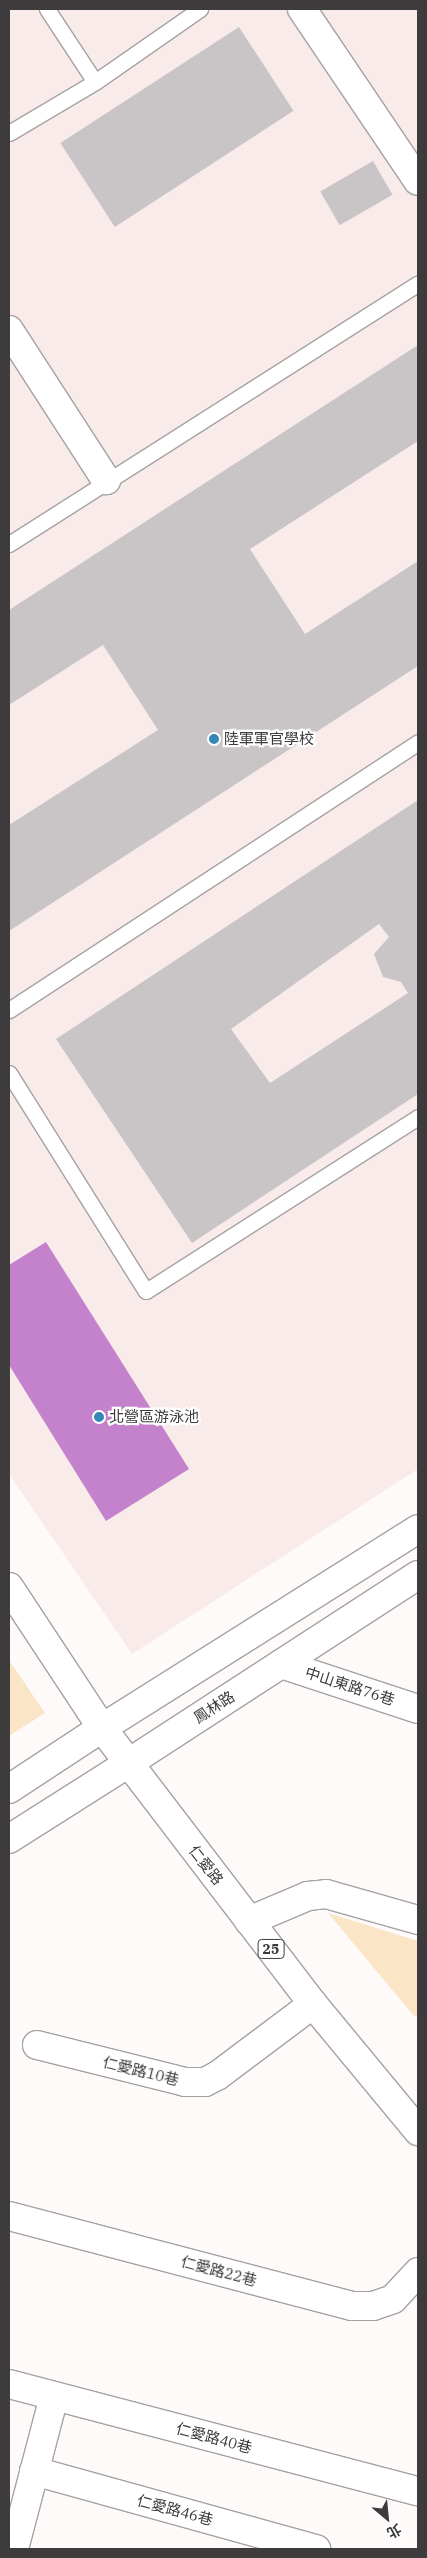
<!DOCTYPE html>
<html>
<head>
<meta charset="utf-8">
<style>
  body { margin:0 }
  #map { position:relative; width:427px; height:2558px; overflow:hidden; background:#fefafa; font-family:"IBM Plex Serif","Noto Sans TC",serif }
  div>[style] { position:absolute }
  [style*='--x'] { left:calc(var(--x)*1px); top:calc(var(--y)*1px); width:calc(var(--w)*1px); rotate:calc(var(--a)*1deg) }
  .built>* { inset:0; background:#f8ebea }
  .green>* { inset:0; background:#fae5c7 }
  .water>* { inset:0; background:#c482cc }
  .building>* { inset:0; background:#c9c5c7; transform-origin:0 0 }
  .roads { filter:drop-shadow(1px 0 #a6a2a2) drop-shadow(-1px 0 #a6a2a2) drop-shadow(0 1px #a6a2a2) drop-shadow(0 -1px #a6a2a2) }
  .lane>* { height:15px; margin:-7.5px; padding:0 7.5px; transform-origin:7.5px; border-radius:7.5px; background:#fff }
  .street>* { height:28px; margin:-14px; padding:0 14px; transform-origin:14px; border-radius:14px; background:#fff }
  .primary>* { height:28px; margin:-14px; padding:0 14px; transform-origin:14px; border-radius:14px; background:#fff }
  .dots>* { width:14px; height:14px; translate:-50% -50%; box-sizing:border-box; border:2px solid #fff; border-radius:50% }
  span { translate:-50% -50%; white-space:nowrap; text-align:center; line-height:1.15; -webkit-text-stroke:4.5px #fff; paint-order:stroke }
  .shield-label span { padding:1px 4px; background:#fff; border:1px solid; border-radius:4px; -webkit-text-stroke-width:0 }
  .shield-label { font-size:14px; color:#3d3b3b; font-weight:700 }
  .poi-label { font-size:15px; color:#3d3b3b }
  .left { translate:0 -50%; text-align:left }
  .street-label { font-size:15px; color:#3d3b3b }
  .frame { position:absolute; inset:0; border:10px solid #3d3b3b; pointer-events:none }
  .north { position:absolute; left:362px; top:2493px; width:50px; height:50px; -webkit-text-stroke:4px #fff; paint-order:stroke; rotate:152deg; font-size:14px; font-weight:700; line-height:20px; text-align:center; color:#3d3b3b }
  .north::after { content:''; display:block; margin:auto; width:18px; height:22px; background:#3d3b3b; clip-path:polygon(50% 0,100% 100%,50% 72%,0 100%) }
</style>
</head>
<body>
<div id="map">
  <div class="built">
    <i style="clip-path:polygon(9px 9px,418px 9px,418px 1469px,132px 1654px,9px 1474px)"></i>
  </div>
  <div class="green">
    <i style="clip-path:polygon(9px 1660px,45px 1713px,9px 1736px)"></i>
    <i style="clip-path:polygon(328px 1913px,418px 1941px,418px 2017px,413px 2015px)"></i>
  </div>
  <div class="water">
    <i style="clip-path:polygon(46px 1242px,189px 1469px,106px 1521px,9px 1365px,9px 1265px)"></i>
  </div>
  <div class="building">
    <i style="left:239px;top:27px;width:100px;height:213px;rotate:57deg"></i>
    <i style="left:373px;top:161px;width:39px;height:61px;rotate:60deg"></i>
    <i style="clip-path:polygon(418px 345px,418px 441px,250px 549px,305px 634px,418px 561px,418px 666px,9px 931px,9px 825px,158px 730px,103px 645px,9px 705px,9px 610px)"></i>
    <i style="clip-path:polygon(evenodd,418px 800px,418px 1094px,192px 1243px,56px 1039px,418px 800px,379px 924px,389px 937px,374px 954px,383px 977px,401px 982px,408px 993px,270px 1083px,231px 1029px,379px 924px)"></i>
  </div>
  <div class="roads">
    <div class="lane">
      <i style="--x:47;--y:9;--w:87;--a:56.7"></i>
      <i style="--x:9;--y:133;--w:100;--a:-30.7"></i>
      <i style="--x:95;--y:82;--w:128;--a:-34.8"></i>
      <i style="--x:9;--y:544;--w:485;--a:-32.5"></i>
      <i style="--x:9;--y:1010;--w:489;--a:-33.2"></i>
      <i style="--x:9;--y:1073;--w:257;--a:57.9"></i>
      <i style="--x:146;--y:1291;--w:323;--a:-32.6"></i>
    </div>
    <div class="street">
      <i style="--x:302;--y:9;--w:207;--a:56"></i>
      <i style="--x:9;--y:330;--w:179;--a:57.1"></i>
      <i style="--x:9;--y:1587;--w:169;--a:56.6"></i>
      <i style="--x:102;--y:1728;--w:373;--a:-32.2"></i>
      <i style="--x:281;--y:1664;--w:144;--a:18.2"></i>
      <i style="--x:127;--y:1764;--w:347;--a:-33"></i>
      <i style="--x:249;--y:1921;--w:64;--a:-23"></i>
      <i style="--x:308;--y:1896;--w:18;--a:-6"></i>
      <i style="--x:326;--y:1894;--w:96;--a:15.8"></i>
      <i style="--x:37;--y:2045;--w:153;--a:14"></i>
      <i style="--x:185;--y:2082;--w:20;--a:0"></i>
      <i style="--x:205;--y:2082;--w:13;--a:-27"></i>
      <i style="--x:217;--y:2076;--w:120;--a:-36.9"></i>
      <i style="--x:9;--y:2216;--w:355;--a:14.7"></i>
      <i style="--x:352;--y:2306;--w:21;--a:0"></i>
      <i style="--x:373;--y:2306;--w:21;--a:-19"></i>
      <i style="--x:393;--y:2299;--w:37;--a:-47"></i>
      <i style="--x:9;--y:2384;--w:423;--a:14.7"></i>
      <i style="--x:34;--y:2471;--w:293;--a:15.5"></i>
      <i style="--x:14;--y:2549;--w:158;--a:-75.3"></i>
    </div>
    <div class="primary">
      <i style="--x:9;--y:1789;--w:111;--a:-33.3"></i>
      <i style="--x:102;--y:1728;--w:347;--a:52.6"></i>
      <i style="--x:313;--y:2004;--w:165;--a:50.4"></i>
      <i style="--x:9;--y:1839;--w:140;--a:-32.4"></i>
    </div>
  </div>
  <div class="dots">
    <i style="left:214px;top:739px;background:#3488b8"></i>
    <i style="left:99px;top:1417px;background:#3488b8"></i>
  </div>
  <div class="shield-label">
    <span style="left:271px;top:1949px">25</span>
  </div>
  <div class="poi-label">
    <span class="left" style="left:224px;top:739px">陸軍軍官學校</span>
    <span class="left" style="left:109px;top:1417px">北營區游泳池</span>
  </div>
  <div class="street-label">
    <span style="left:350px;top:1686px;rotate:18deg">中山東路76巷</span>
    <span style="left:214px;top:1707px;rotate:-33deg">鳳林路</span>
    <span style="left:206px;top:1865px;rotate:52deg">仁愛路</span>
    <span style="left:141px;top:2071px;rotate:14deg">仁愛路10巷</span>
    <span style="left:219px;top:2271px;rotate:15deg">仁愛路22巷</span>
    <span style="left:214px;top:2438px;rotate:15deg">仁愛路40巷</span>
    <span style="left:175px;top:2510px;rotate:15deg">仁愛路46巷</span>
  </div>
  <div class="frame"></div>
  <div class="north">北</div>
</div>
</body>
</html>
